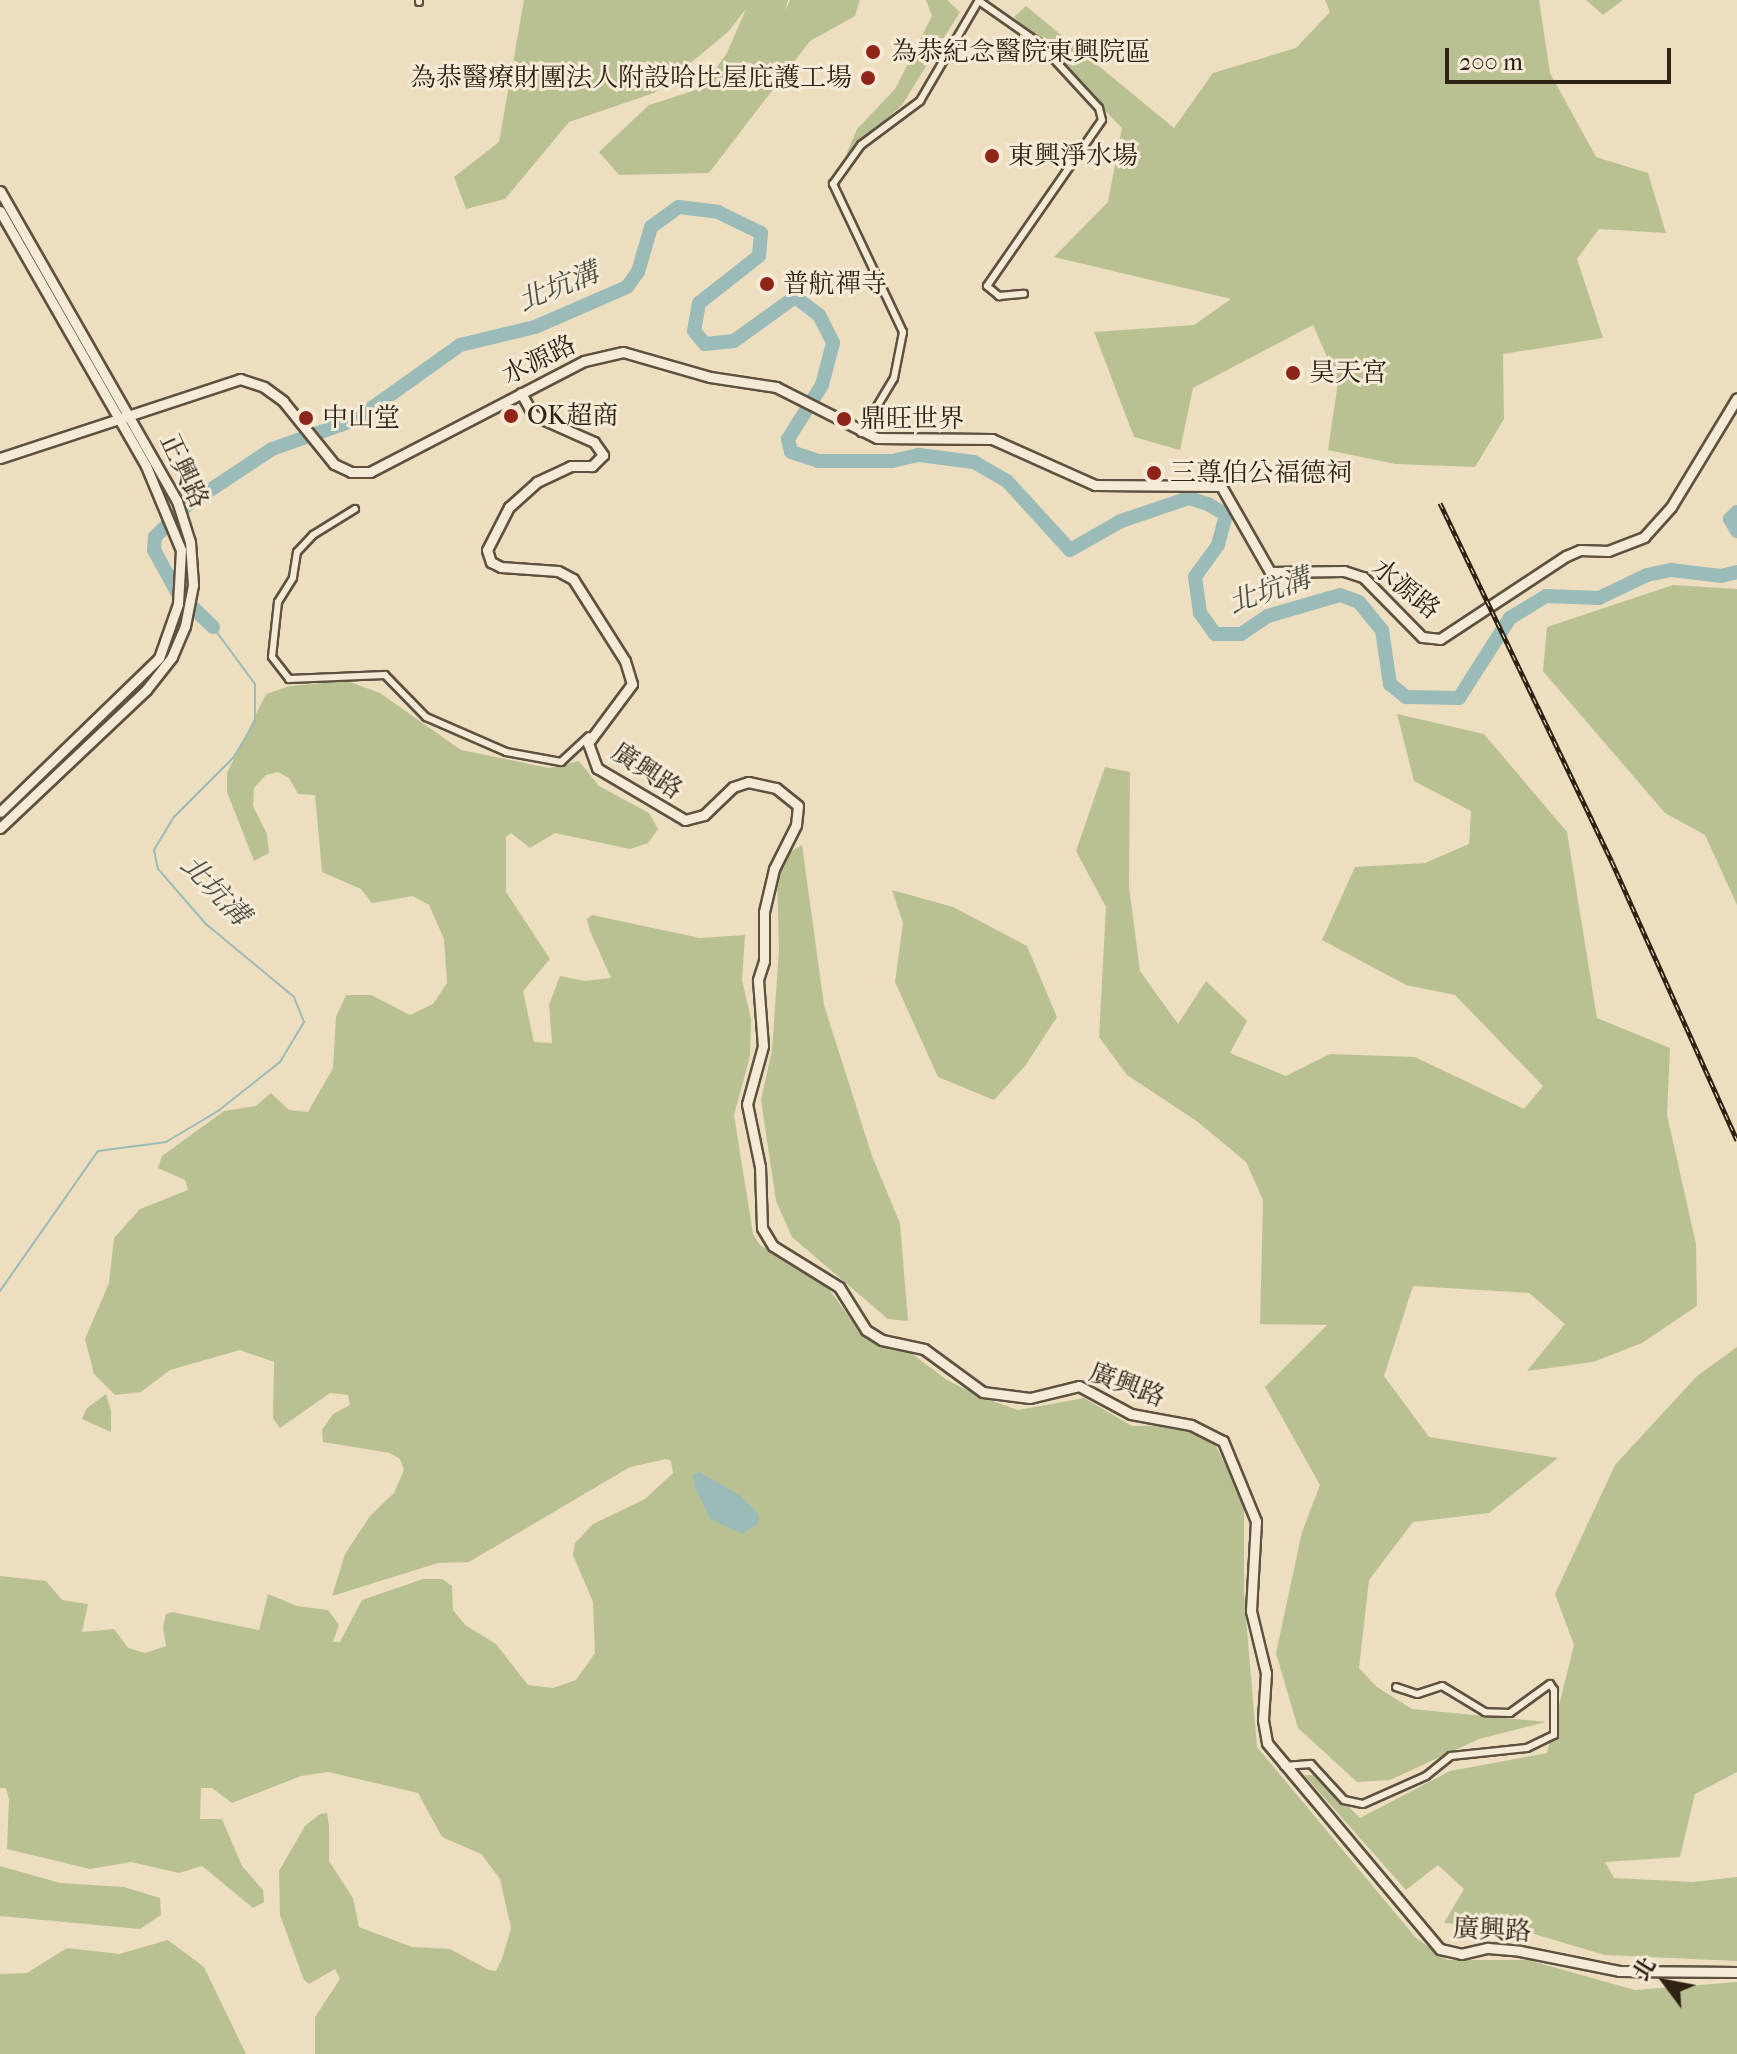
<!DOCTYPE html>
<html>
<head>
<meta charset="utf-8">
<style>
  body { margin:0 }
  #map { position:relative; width:1737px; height:2054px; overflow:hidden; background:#eedec0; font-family:"IM FELL French Canon","Noto Serif TC",serif }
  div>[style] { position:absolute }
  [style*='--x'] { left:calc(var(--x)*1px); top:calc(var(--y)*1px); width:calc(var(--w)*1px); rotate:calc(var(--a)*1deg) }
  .green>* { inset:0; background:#b9c192 }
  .water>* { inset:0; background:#9abbb7 }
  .stream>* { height:2px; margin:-1px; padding:0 1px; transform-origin:1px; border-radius:1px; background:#9abbb7 }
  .river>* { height:14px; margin:-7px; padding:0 7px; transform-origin:7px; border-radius:7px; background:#9abbb7 }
  .roads { filter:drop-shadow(2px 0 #5e5140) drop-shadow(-2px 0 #5e5140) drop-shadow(0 2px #5e5140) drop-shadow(0 -2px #5e5140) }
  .street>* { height:6px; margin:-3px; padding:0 3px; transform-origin:3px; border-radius:3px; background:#f4ead6 }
  .secondary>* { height:9px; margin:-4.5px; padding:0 4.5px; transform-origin:4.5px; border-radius:4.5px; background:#f4ead6 }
  .rail>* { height:5px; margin-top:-2.5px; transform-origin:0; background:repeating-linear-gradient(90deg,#f4ead6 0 6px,#2e2215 0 12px); box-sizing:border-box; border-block:2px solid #2e2215 }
  .dots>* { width:22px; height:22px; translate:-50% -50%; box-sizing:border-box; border:4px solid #f4ead6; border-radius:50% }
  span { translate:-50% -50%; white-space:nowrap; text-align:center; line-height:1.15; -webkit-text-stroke:6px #f4ead6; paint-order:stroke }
  .poi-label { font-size:26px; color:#2e2215 }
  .left { translate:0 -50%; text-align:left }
  .right { translate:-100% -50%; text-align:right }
  .street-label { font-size:26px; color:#2e2215 }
  .water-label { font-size:28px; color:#4e5046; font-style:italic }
  .north { position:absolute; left:1625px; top:1942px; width:80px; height:80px; -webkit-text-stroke:6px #f4ead6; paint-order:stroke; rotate:302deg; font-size:22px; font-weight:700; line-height:32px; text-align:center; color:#2e2215 }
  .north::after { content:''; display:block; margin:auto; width:28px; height:36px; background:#2e2215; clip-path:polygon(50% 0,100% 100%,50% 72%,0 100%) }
  .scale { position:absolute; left:1445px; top:48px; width:226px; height:36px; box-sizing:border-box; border:4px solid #2e2215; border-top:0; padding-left:10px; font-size:24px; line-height:28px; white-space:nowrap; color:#2e2215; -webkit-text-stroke:6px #f4ead6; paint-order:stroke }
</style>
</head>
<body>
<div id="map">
  <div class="green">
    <i style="clip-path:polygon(524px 0,788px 0,785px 11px,790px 0,860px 0,855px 16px,810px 41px,709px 173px,619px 175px,599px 152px,649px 105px,699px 89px,726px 55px,746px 9px,728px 32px,654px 93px,569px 122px,505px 199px,466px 209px,454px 177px,499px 142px)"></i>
    <i style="clip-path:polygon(926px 0,947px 0,960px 12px,902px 105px,846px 155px,857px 129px,895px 89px,932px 16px)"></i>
    <i style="clip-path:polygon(1325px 0,1539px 0,1550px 73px,1596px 157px,1648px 173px,1666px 233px,1599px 229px,1577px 259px,1603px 338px,1503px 354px,1504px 419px,1475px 467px,1395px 464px,1328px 450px,1338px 382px,1313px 325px,1193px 388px,1180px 450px,1134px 437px,1094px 332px,1194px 325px,1231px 299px,1054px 257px,1108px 202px,1122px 128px,1014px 17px,1026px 6px,1174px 128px,1213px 73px,1296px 48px,1330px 12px)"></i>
    <i style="clip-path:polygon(1586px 0,1623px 0,1603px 15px)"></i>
    <i style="clip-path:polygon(1673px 585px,1737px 589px,1737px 905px,1705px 835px,1665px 813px,1543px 671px,1547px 627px)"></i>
    <i style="clip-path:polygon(347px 681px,380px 693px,461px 750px,549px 768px,579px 761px,599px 786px,649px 813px,658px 829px,648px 843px,630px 849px,555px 833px,530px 848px,511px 833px,506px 837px,506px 892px,550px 959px,523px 991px,534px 1042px,552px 1043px,549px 1005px,560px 976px,585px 981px,611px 978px,590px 931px,587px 919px,592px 915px,700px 938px,745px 935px,742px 980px,751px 1019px,750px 1056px,734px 1115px,753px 1234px,760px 1245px,823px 1281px,864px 1337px,907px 1350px,947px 1380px,981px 1397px,1018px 1410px,1084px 1398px,1132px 1426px,1196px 1425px,1211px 1437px,1244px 1500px,1244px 1595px,1257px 1747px,1416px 1938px,1447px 1960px,1528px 1960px,1635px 1990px,1737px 1982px,1737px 2054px,315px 2054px,315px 2017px,340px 1979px,335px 1969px,309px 1984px,304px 1980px,280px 1915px,279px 1871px,305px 1826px,320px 1814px,327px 1813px,329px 1825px,329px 1861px,353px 1898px,359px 1927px,412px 1947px,450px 1949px,489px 1970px,496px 1971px,502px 1959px,511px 1928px,500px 1879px,481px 1854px,442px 1837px,418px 1793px,328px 1772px,301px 1776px,232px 1803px,212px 1788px,201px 1788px,200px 1819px,222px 1819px,242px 1866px,263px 1890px,264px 1902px,253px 1908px,202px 1866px,179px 1873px,131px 1862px,90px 1869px,7px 1849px,9px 1799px,6px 1788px,0 1788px,0 1576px,46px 1581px,62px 1600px,88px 1604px,82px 1632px,114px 1629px,128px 1648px,145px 1653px,166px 1646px,163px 1627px,166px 1614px,172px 1612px,259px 1630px,268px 1594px,297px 1606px,328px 1610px,339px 1625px,333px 1642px,340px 1642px,362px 1600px,423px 1579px,442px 1579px,452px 1586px,453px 1610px,465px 1625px,496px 1644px,528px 1685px,553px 1688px,576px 1680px,595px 1653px,593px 1602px,573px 1555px,575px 1543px,593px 1524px,645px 1499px,673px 1473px,671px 1461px,666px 1459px,630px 1467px,469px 1562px,438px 1563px,332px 1596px,345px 1554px,370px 1516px,394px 1493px,404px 1470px,400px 1459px,390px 1453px,323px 1442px,322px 1430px,333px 1414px,350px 1405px,348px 1395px,330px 1393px,280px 1428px,273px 1418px,274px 1362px,240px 1350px,170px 1370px,141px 1392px,115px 1395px,94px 1374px,85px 1339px,109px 1283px,114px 1238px,140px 1209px,188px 1190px,185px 1180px,158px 1168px,162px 1156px,224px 1111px,256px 1106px,271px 1093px,289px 1110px,308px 1112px,333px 1068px,336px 1017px,346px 995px,371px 995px,410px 1015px,433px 1004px,447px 983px,444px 939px,429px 905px,413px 896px,372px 903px,361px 889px,322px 872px,315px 795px,298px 794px,289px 778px,278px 772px,266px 775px,254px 788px,253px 806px,267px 834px,269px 853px,254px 861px,227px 792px,227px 773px,266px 694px,290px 686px)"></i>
    <i style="clip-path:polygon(1397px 714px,1484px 734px,1567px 832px,1597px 1018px,1670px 1048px,1667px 1115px,1696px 1244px,1697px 1306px,1642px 1343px,1593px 1362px,1527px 1371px,1565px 1324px,1529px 1293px,1413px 1286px,1384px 1376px,1429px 1437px,1558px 1458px,1489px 1513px,1413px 1522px,1369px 1580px,1359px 1668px,1377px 1687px,1412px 1709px,1546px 1722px,1479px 1739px,1390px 1780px,1357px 1782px,1298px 1728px,1276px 1653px,1302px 1532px,1320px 1485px,1265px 1387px,1327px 1325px,1260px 1324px,1263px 1200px,1246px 1162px,1198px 1122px,1127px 1075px,1099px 1037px,1106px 907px,1076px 851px,1105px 767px,1130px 772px,1129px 887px,1140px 971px,1178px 1024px,1206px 981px,1247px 1021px,1230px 1053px,1286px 1076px,1330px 1054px,1415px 1057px,1524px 1109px,1543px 1086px,1455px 995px,1406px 985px,1322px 940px,1355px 867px,1425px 863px,1469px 844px,1471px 811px,1414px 781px)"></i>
    <i style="clip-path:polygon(802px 845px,824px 1005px,872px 1156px,900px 1223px,908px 1321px,888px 1319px,792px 1237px,776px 1201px,761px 1100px,772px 1050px,779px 950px,777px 876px,790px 852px)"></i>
    <i style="clip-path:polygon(892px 890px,953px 907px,1027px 946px,1057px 1017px,1025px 1066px,994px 1100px,938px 1077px,895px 982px,903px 923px)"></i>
    <i style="clip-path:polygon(1737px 1347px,1737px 1772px,1695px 1794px,1680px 1857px,1605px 1862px,1614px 1878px,1693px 1882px,1737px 1877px,1737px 1961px,1605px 1955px,1514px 1928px,1444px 1923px,1464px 1889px,1438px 1865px,1406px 1890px,1304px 1775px,1317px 1775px,1360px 1818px,1450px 1771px,1547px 1753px,1574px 1645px,1555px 1594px,1615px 1465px,1697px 1376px)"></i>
    <i style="clip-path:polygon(106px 1394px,111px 1411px,111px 1432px,82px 1419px,87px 1408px)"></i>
    <i style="clip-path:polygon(0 1866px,60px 1883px,124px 1887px,160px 1898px,161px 1915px,140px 1929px,0 1916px)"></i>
    <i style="clip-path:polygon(168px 1940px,204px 1967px,246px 2054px,0 2054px,0 1974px,27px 1973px,67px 1948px,119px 1954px)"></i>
  </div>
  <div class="water">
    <i style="clip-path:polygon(699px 1472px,741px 1496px,759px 1515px,759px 1523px,742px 1534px,710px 1519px,695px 1487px,693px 1475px)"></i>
  </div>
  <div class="stream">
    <i style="--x:0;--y:1291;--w:171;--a:-55"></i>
    <i style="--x:98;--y:1151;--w:69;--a:-7.5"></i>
    <i style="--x:166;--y:1142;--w:61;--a:-30.8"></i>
    <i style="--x:218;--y:1111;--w:79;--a:-38.3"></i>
    <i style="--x:280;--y:1062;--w:47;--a:-59"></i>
    <i style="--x:304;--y:1022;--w:27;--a:-112"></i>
    <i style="--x:294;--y:997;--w:116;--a:-140.3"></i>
    <i style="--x:205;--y:923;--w:72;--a:-131"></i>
    <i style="--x:158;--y:869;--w:19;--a:-102"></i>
    <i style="--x:154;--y:850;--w:39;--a:-59"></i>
    <i style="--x:174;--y:817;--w:83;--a:-45"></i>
    <i style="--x:233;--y:758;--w:41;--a:-57.8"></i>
    <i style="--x:255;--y:723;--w:39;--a:-90"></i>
    <i style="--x:255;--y:684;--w:71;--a:-126.4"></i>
  </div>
  <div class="river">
    <i style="--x:1737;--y:512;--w:10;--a:135"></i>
    <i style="--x:1730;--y:519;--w:14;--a:60"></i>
    <i style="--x:213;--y:627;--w:50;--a:-135.8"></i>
    <i style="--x:177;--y:592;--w:48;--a:-118.7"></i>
    <i style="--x:154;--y:550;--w:13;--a:-86"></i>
    <i style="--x:155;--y:537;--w:44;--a:-45"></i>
    <i style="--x:186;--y:506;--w:103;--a:-33.5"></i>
    <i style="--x:272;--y:449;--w:88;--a:-19.3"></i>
    <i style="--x:355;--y:420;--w:129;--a:-35.5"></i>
    <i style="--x:460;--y:345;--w:77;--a:-13.5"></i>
    <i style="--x:535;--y:327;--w:100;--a:-23.5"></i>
    <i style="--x:627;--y:287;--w:19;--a:-54"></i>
    <i style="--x:638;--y:272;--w:47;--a:-73.9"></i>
    <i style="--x:651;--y:227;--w:34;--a:-36"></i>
    <i style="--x:679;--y:207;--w:39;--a:7"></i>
    <i style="--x:718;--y:212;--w:48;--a:26"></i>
    <i style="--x:761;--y:233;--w:23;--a:95"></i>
    <i style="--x:759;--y:256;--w:76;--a:141.9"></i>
    <i style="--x:699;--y:303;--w:28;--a:100"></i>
    <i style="--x:694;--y:331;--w:17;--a:50"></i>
    <i style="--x:705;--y:344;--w:29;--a:-6"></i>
    <i style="--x:734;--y:341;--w:75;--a:-35.8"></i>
    <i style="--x:795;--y:297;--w:30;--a:37"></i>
    <i style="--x:819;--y:315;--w:31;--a:63"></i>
    <i style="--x:833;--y:343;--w:43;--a:104.7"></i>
    <i style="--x:822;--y:385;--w:64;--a:122.2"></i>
    <i style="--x:788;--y:439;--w:13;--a:77"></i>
    <i style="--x:791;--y:452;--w:28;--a:18"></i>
    <i style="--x:818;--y:461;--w:74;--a:0"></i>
    <i style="--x:892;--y:461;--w:28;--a:-13"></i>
    <i style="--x:919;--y:455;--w:55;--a:7.3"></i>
    <i style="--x:974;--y:462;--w:38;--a:30"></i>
    <i style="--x:1007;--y:481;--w:93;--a:47.6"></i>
    <i style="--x:1070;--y:550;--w:59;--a:-29.6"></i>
    <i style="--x:1121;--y:521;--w:72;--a:-18.7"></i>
    <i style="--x:1189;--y:498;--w:20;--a:18"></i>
    <i style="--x:1208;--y:504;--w:21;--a:31"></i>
    <i style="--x:1226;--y:515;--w:31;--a:105"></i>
    <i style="--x:1218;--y:545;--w:39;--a:126"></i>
    <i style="--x:1195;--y:577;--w:36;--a:82"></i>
    <i style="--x:1200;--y:613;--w:26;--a:54"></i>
    <i style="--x:1215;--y:634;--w:26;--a:0"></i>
    <i style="--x:1241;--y:634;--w:32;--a:-34"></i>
    <i style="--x:1268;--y:616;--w:75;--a:-16.3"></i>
    <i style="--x:1340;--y:595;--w:20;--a:20"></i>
    <i style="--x:1359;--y:602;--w:36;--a:51"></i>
    <i style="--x:1382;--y:630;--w:55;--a:81.6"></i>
    <i style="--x:1390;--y:684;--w:21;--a:39"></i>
    <i style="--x:1406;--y:697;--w:53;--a:1.1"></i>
    <i style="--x:1459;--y:698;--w:95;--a:-57.5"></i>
    <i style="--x:1510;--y:618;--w:42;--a:-31.4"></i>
    <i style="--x:1546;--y:596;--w:53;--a:2.2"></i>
    <i style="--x:1599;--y:598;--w:53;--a:-25.6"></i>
    <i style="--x:1647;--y:575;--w:25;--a:-12"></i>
    <i style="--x:1671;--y:570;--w:50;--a:6.8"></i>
    <i style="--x:1721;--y:576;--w:16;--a:-14"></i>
  </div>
  <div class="roads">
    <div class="street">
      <i style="--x:979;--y:1;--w:73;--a:35"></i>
      <i style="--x:1039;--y:43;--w:88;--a:47.3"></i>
      <i style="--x:1099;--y:108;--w:12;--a:76"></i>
      <i style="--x:1102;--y:120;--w:202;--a:124.7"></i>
      <i style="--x:987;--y:286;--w:16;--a:40"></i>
      <i style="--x:999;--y:296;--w:25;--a:-5"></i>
      <i style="--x:419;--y:2;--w:2;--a:-90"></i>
      <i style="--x:861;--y:433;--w:64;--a:-59"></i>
      <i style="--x:894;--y:378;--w:47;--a:-78.9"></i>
      <i style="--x:903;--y:332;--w:164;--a:-115.3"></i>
      <i style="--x:833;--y:184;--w:48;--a:-54.3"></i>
      <i style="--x:861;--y:145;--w:74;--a:-36.7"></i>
      <i style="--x:920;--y:101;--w:117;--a:-59.7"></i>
      <i style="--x:355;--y:509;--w:49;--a:148.2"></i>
      <i style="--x:313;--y:535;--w:23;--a:133"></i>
      <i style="--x:297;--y:552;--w:26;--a:99"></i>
      <i style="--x:293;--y:578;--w:28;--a:122"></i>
      <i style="--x:278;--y:602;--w:55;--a:96.2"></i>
      <i style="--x:272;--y:657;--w:28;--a:52"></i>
      <i style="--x:289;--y:679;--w:96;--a:-2.4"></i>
      <i style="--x:385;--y:675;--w:59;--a:45.7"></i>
      <i style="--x:426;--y:717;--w:87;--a:23.6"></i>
      <i style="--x:506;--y:752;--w:56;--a:10.3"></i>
      <i style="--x:561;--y:762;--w:38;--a:-43"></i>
      <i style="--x:1284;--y:1766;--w:27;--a:-4"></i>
      <i style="--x:1311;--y:1764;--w:49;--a:47.5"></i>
      <i style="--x:1344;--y:1800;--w:19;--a:12"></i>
      <i style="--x:1363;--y:1804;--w:69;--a:-24"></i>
      <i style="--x:1426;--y:1776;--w:32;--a:-39"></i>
      <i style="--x:1451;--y:1756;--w:76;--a:-6"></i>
      <i style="--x:1527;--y:1748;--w:30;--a:-26"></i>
      <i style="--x:1554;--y:1735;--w:45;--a:-90"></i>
      <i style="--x:1554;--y:1690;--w:7;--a:-124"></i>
      <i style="--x:1550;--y:1684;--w:49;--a:144.1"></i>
      <i style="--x:1510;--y:1713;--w:25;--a:-178"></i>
      <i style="--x:1485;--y:1712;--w:50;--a:-148.8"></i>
      <i style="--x:1442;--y:1686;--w:26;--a:162"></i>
      <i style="--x:1417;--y:1694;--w:22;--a:-162"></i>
    </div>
    <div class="secondary">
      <i style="--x:0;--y:191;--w:357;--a:60.3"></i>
      <i style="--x:177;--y:501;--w:43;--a:72.4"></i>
      <i style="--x:190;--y:542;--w:43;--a:86"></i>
      <i style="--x:193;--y:585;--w:42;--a:101"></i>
      <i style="--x:185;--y:626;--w:34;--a:113"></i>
      <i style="--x:172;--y:657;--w:42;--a:128.2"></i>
      <i style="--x:146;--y:690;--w:201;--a:136.6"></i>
      <i style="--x:0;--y:211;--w:294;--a:60.2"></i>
      <i style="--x:146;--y:466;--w:91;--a:67.4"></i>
      <i style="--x:181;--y:550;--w:54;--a:93.2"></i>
      <i style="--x:178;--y:604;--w:57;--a:109.4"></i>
      <i style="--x:159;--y:658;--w:221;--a:135.9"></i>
      <i style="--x:521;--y:393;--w:25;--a:61"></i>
      <i style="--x:533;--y:415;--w:67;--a:23.9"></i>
      <i style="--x:594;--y:442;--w:16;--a:55"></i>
      <i style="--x:603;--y:455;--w:16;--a:135"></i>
      <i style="--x:592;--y:466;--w:21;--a:180"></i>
      <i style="--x:571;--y:466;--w:38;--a:155"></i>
      <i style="--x:537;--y:482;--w:38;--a:138"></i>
      <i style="--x:509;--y:507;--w:48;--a:117.1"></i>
      <i style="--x:487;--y:550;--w:13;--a:72"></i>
      <i style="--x:491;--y:562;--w:11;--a:27"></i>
      <i style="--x:501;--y:567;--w:57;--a:4"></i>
      <i style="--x:558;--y:571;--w:17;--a:28"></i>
      <i style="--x:573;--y:579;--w:97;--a:57.6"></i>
      <i style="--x:625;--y:661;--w:24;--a:73"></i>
      <i style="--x:632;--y:684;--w:74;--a:126.7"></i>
      <i style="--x:588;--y:743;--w:27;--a:70"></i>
      <i style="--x:597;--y:768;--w:102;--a:30.6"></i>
      <i style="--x:685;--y:820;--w:20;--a:-15"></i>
      <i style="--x:704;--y:815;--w:40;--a:-44"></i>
      <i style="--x:733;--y:787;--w:16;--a:-18"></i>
      <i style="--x:748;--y:782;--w:29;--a:12"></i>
      <i style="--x:776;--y:788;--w:28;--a:39"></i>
      <i style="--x:798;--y:806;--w:19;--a:96"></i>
      <i style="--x:796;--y:825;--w:49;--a:116.6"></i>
      <i style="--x:774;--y:869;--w:44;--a:103.1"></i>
      <i style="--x:764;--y:912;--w:49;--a:90"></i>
      <i style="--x:764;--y:961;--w:20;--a:108"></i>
      <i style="--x:758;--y:980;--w:66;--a:85.7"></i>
      <i style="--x:763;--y:1046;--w:60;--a:105.4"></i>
      <i style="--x:747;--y:1104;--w:64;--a:78.3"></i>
      <i style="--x:760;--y:1167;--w:61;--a:88.1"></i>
      <i style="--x:762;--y:1228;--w:21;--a:59"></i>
      <i style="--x:773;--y:1246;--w:78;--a:31.8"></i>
      <i style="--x:839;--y:1287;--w:51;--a:57.9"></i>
      <i style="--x:866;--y:1330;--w:19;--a:32"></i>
      <i style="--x:882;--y:1340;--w:43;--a:12.1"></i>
      <i style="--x:924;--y:1349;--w:73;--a:36.1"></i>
      <i style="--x:983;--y:1392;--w:47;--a:7.3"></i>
      <i style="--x:1030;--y:1398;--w:50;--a:-13.8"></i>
      <i style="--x:1079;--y:1386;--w:59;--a:28.3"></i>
      <i style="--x:1131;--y:1414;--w:61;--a:10.4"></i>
      <i style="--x:1191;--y:1425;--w:36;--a:27"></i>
      <i style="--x:1223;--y:1441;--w:87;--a:67.6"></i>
      <i style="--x:1256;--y:1521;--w:90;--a:93.2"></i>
      <i style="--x:1251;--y:1611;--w:64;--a:76.4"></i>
      <i style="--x:1266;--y:1673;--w:47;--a:93.7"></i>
      <i style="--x:1263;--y:1720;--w:23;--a:80"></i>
      <i style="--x:1267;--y:1743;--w:269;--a:50"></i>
      <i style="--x:1440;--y:1949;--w:22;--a:13"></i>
      <i style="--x:1461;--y:1954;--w:28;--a:-13"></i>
      <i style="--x:1488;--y:1948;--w:32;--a:5"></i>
      <i style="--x:1520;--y:1951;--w:101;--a:11.4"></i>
      <i style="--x:1619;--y:1971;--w:118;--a:0.5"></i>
      <i style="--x:0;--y:458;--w:253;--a:-18.2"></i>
      <i style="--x:240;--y:379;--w:25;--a:18"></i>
      <i style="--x:264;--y:387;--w:24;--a:36"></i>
      <i style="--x:283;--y:401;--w:81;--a:51"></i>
      <i style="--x:334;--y:464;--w:19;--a:25"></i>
      <i style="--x:351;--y:472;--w:19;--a:0"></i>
      <i style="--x:370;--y:472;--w:241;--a:-27.4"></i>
      <i style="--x:584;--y:361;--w:40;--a:-13"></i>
      <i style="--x:623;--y:352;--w:91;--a:16"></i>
      <i style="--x:710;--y:377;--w:67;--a:8.6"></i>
      <i style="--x:776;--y:387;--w:113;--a:26.8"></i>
      <i style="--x:877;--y:438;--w:115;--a:0.5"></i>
      <i style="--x:992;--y:439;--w:113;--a:24.1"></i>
      <i style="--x:1095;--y:485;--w:126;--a:0.5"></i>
      <i style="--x:1221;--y:486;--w:99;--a:60.3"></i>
      <i style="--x:1270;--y:572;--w:74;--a:-0.8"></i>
      <i style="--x:1344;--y:571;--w:20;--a:18"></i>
      <i style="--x:1363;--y:577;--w:84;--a:45.5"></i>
      <i style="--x:1422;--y:637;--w:18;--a:6"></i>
      <i style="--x:1440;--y:639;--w:151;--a:-33.4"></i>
      <i style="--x:1566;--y:556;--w:15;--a:-23"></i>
      <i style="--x:1580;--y:550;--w:28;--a:2"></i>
      <i style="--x:1608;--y:551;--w:39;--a:-21"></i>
      <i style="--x:1644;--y:537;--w:40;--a:-48"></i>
      <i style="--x:1671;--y:507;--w:127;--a:-58.8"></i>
    </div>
  </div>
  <div class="rail">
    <i style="--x:1440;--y:503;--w:398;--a:64.4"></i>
    <i style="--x:1612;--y:862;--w:305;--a:65.8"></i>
  </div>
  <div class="dots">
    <i style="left:873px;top:52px;background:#8f2418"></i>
    <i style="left:868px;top:78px;background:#8f2418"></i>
    <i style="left:992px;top:156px;background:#8f2418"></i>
    <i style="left:767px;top:284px;background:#8f2418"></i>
    <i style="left:1293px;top:373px;background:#8f2418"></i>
    <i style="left:511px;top:416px;background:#8f2418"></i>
    <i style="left:306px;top:418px;background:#8f2418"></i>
    <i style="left:844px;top:419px;background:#8f2418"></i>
    <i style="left:1154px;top:473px;background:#8f2418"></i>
  </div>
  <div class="poi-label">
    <span class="left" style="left:891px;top:52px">為恭紀念醫院東興院區</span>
    <span class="right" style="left:852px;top:78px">為恭醫療財團法人附設哈比屋庇護工場</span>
    <span class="left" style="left:1008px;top:156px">東興淨水場</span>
    <span class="left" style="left:783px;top:284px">普航禪寺</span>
    <span class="left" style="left:1309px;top:373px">昊天宮</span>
    <span class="left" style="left:527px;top:416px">OK超商</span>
    <span class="left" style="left:322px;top:418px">中山堂</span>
    <span class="left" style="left:860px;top:419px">鼎旺世界</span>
    <span class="left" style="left:1170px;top:473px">三尊伯公福德祠</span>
  </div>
  <div class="street-label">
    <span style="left:539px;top:360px;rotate:-26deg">水源路</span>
    <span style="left:184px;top:471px;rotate:65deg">正興路</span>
    <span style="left:1406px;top:589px;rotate:39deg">水源路</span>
    <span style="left:647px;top:771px;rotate:34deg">廣興路</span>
    <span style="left:1127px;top:1385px;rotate:21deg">廣興路</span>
    <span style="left:1492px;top:1930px;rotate:3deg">廣興路</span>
  </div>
  <div class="water-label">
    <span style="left:558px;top:287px;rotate:-22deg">北坑溝</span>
    <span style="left:1269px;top:591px;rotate:-19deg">北坑溝</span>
    <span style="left:215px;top:890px;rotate:46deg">北坑溝</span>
  </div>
  <div class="north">北</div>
  <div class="scale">200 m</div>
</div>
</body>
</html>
